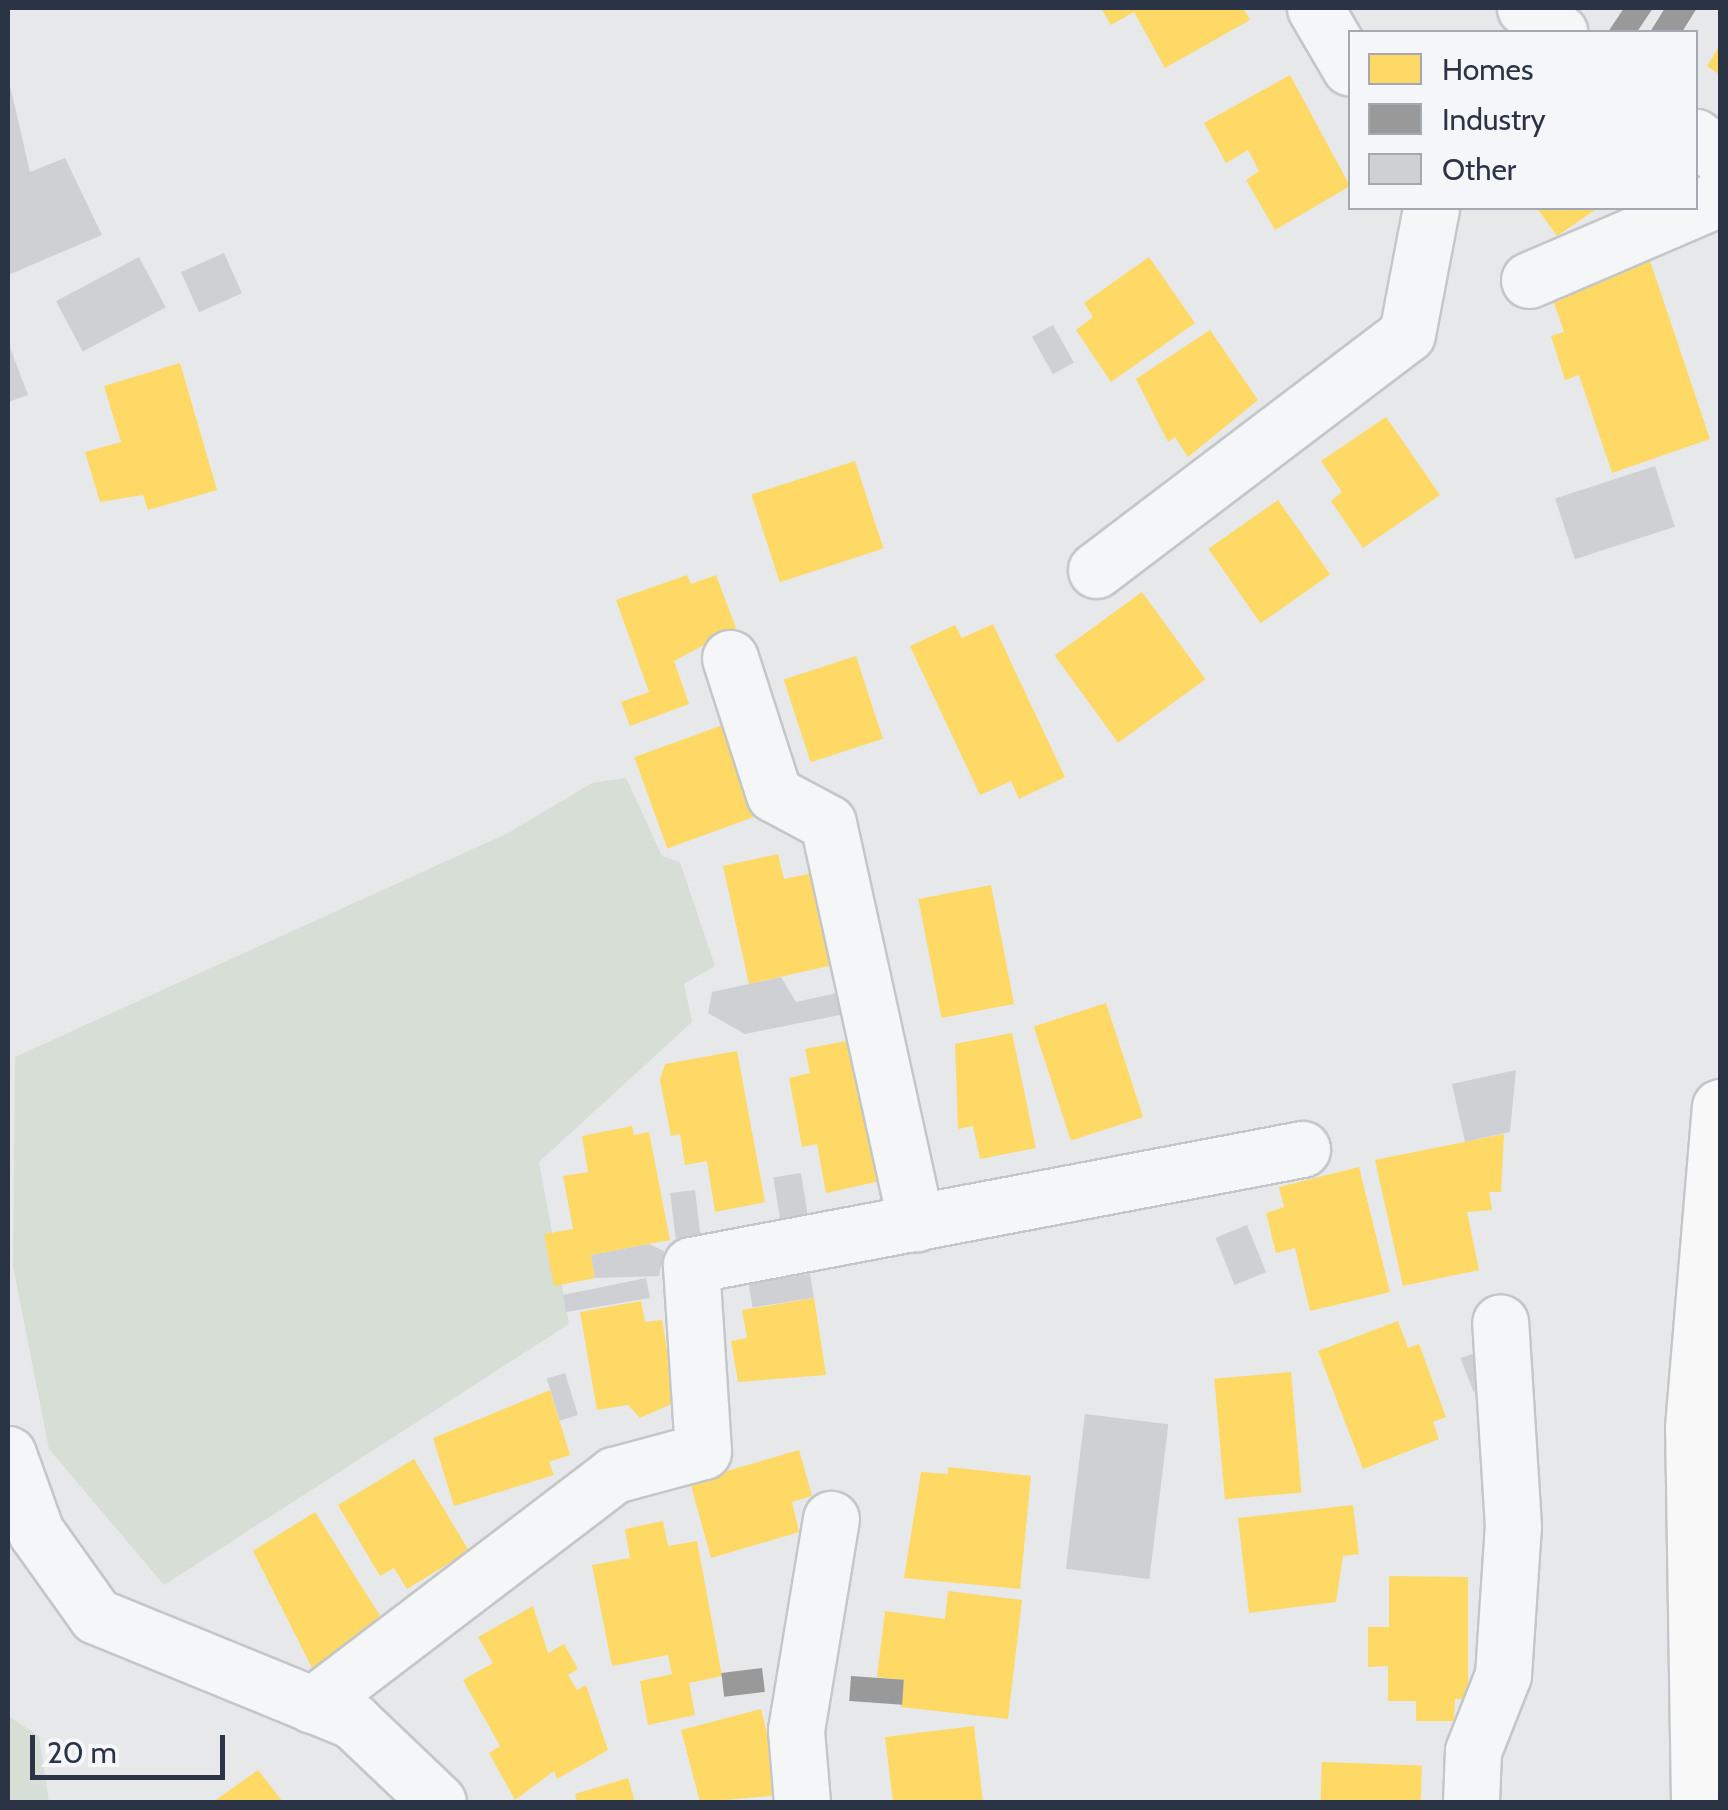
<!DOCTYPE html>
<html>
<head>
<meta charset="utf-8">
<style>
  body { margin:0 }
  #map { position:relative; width:1728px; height:1810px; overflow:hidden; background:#e6e8ea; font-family:Cabin,sans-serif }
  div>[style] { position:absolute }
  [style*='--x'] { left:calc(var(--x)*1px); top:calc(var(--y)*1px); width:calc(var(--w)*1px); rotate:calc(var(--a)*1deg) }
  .green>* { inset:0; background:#d6ded6 }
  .homes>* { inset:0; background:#ffd966; transform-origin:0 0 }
  .industry>* { inset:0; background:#999; transform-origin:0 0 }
  .building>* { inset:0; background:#ced0d3; transform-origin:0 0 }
  .roads { filter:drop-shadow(2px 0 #c4c6c8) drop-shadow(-2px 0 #c4c6c8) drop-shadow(0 2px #c4c6c8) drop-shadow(0 -2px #c4c6c8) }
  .street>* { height:55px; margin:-27.5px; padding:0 27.5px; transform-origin:27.5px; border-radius:27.5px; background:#f5f6f7 }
  .highway>* { height:55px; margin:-27.5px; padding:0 27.5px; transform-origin:27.5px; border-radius:27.5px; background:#f8f8f8 }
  span { translate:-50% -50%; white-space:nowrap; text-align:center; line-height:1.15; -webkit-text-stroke:10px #f4f6f9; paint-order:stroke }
  .frame { position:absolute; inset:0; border:10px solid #2b3445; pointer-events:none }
  .legend { position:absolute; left:1348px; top:30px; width:350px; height:180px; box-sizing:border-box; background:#f4f6f9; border:2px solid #a4a8b1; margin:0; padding:12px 18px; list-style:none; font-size:30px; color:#2b3445 }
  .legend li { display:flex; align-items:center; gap:20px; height:50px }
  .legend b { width:50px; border:2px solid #a4a8b1 }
  .scale { position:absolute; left:30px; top:1735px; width:195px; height:45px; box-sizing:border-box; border:5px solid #2b3445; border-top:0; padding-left:12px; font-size:30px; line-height:35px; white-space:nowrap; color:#2b3445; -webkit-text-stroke:8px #f4f6f9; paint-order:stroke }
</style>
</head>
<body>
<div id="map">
  <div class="green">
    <i style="clip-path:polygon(626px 778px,662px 856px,680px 862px,715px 966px,684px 984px,692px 1022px,539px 1162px,569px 1324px,164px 1585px,49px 1449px,13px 1266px,15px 1057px,508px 833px,592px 783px)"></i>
    <i style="clip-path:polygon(8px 1716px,39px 1736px,49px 1802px,8px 1802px)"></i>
  </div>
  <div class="homes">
    <i style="clip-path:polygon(1101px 8px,1243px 8px,1250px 20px,1165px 68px,1134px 12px,1111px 25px)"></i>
    <i style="clip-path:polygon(1720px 45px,1720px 75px,1707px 66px)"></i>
    <i style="clip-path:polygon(1290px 75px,1350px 186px,1275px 230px,1246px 180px,1259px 171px,1248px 150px,1226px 163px,1204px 123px)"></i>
    <i style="clip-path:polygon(1537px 208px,1598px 208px,1557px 236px)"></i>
    <i style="clip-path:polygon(1149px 257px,1195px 323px,1111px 382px,1076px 330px,1093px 317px,1084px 303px)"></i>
    <i style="clip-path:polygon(1650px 261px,1710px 439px,1612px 473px,1579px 375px,1565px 380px,1551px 336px,1564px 332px,1551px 294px)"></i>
    <i style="clip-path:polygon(1210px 330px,1258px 400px,1188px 457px,1175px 437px,1168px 442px,1136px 379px)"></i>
    <i style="clip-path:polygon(180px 363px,217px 490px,148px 510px,143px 495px,100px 502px,85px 452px,121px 442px,104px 386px)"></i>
    <i style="clip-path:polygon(1386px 417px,1440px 495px,1363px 548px,1331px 501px,1342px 492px,1321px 461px)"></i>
    <i style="left:855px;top:461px;width:92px;height:109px;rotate:72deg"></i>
    <i style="left:1278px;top:500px;width:91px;height:85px;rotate:55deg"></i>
    <i style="clip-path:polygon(687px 575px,691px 584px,716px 575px,736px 628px,674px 661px,689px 704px,630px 726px,621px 702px,649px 692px,616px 600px)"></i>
    <i style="left:1142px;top:592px;width:108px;height:108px;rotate:54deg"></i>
    <i style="clip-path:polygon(993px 624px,1065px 777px,1019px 799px,1011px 781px,980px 795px,910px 646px,955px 625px,962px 638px)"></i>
    <i style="left:856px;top:656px;width:87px;height:76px;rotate:72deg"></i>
    <i style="left:731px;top:722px;width:97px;height:103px;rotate:70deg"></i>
    <i style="clip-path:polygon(778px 854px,784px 879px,813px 873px,833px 965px,749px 984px,723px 866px)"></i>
    <i style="left:991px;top:885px;width:121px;height:74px;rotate:79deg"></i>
    <i style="left:1106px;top:1003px;width:120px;height:76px;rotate:72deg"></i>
    <i style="clip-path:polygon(1012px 1033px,1036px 1148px,980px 1159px,973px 1126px,958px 1129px,955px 1044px)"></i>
    <i style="clip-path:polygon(861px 1038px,880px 1181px,826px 1193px,817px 1144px,802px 1147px,789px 1078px,810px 1073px,805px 1049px)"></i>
    <i style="clip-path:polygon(737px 1051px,765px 1202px,715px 1212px,707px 1161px,685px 1165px,680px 1134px,671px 1136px,660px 1080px,665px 1064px)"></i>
    <i style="clip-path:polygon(632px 1126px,634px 1135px,649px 1132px,670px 1240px,591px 1255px,595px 1278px,554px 1286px,544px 1234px,573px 1229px,563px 1176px,588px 1172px,582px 1136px)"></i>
    <i style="clip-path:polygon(1504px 1134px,1501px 1192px,1489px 1192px,1492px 1210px,1467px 1212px,1479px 1270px,1403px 1286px,1375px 1160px)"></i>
    <i style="clip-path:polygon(1359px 1167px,1390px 1292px,1310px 1311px,1295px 1248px,1276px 1253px,1266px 1213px,1284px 1207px,1279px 1187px)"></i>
    <i style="clip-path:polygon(814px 1298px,826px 1375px,738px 1382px,731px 1341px,747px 1338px,742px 1310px)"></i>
    <i style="clip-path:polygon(641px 1301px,645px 1322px,662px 1320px,676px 1402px,640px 1418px,628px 1405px,597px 1410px,580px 1312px)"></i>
    <i style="clip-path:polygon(1398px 1321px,1408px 1348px,1419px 1344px,1446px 1417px,1433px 1422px,1439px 1439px,1363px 1469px,1318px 1351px)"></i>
    <i style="left:1291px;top:1372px;width:121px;height:77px;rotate:85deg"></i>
    <i style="clip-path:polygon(550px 1390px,570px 1455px,549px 1462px,554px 1475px,454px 1506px,433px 1438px)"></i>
    <i style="clip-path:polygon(799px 1450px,812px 1496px,792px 1502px,799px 1532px,711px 1558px,690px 1482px)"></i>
    <i style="clip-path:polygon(414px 1459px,469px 1551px,407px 1589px,394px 1568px,380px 1576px,338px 1505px)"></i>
    <i style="clip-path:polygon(948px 1467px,1031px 1476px,1020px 1589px,904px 1578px,921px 1472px,948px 1474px)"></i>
    <i style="clip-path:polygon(1353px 1505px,1359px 1554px,1343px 1556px,1336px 1602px,1249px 1613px,1238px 1518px)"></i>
    <i style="clip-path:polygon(315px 1512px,387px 1627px,314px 1672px,253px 1551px)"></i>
    <i style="clip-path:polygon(663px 1521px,668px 1546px,697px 1541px,722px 1676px,689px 1683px,695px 1715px,648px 1725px,640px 1681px,672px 1674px,668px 1655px,612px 1666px,592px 1565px,630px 1558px,625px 1529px)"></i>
    <i style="clip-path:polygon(1389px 1576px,1468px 1577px,1468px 1699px,1455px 1699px,1454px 1721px,1416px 1721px,1416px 1701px,1388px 1701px,1388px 1666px,1368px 1667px,1368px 1627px,1389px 1627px)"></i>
    <i style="clip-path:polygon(948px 1591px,1022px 1600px,1008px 1719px,901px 1707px,904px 1680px,877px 1677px,885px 1611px,945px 1619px)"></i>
    <i style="clip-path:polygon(533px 1606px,548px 1653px,564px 1644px,578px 1669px,568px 1675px,577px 1690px,586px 1685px,608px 1750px,557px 1779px,554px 1771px,515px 1800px,489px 1753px,500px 1746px,463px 1680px,493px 1663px,478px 1637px)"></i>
    <i style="clip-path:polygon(761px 1709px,783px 1795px,700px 1802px,681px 1730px)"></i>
    <i style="clip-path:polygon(974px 1726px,983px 1802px,893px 1802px,885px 1737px)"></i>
    <i style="left:1322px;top:1762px;width:100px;height:40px;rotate:2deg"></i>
    <i style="clip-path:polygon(258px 1770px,283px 1802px,213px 1802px)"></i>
    <i style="clip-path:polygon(628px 1778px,635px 1802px,577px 1802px,575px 1794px)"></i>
  </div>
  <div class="industry">
    <i style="clip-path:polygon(1624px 8px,1653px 8px,1637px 32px,1608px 32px)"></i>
    <i style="clip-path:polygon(1665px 8px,1697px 8px,1682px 32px,1650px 32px)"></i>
    <i style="left:762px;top:1668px;width:24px;height:41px;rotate:83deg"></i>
    <i style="left:851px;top:1676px;width:53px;height:25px;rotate:4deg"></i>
  </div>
  <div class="building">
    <i style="clip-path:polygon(8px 77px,30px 172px,65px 158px,102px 235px,8px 275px)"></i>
    <i style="left:224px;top:253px;width:44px;height:47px;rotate:66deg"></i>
    <i style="left:139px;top:257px;width:57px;height:94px;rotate:62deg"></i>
    <i style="left:1053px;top:325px;width:43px;height:24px;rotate:61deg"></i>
    <i style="clip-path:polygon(8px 342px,28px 395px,8px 402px)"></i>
    <i style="left:1655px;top:466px;width:64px;height:105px;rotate:72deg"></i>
    <i style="clip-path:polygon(781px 977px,796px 1002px,841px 992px,845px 1014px,745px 1034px,708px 1013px,712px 992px)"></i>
    <i style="clip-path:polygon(1516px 1070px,1510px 1132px,1465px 1142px,1452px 1084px)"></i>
    <i style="left:801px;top:1173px;width:44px;height:28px;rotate:81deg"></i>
    <i style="left:695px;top:1190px;width:46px;height:25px;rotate:83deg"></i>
    <i style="left:1247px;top:1225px;width:51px;height:34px;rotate:68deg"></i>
    <i style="clip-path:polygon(649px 1244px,664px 1251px,659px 1276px,595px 1278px,591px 1255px)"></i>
    <i style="left:810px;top:1274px;width:24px;height:62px;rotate:81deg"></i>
    <i style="clip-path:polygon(646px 1278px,650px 1298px,566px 1312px,563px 1295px)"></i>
    <i style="left:1482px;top:1350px;width:36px;height:23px;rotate:69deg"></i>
    <i style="left:565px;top:1373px;width:44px;height:19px;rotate:73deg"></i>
    <i style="left:1085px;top:1414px;width:84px;height:156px;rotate:7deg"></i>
  </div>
  <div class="roads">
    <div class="street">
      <i style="--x:1315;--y:8;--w:69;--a:59.7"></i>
      <i style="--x:1525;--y:8;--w:42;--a:35.2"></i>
      <i style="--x:1696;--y:137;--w:31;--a:40"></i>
      <i style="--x:1529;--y:280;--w:208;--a:-23.2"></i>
      <i style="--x:1096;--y:570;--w:390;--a:-37.2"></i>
      <i style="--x:1407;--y:334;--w:128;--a:-79.2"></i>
      <i style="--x:730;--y:658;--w:143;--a:72.1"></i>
      <i style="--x:774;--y:794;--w:61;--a:28.2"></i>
      <i style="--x:828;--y:823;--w:410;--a:77.6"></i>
      <i style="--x:8;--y:1454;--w:83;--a:70.3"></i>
      <i style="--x:36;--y:1532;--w:103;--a:54.5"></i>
      <i style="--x:96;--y:1616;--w:278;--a:22.2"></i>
      <i style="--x:353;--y:1721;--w:117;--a:43.6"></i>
      <i style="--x:312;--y:1705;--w:380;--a:-37.3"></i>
      <i style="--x:614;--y:1475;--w:92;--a:-15.1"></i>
      <i style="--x:703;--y:1451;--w:186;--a:-93.7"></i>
      <i style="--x:691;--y:1265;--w:622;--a:-10.75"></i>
      <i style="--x:802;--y:1802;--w:72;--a:-94.8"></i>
      <i style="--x:796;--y:1730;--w:214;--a:-80.6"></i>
      <i style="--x:1471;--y:1802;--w:51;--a:-87.8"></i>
      <i style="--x:1473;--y:1751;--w:82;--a:-68.5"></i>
      <i style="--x:1503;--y:1675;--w:149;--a:-86.2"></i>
      <i style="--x:1513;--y:1526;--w:204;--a:-93.6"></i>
    </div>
    <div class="highway">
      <i style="--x:1699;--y:1802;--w:375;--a:-90.9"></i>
      <i style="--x:1693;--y:1427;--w:321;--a:-85.2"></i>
    </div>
  </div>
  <div class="frame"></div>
  <ul class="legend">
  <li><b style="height:28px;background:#ffd966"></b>Homes</li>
  <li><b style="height:28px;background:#999"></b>Industry</li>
  <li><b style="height:28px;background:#ced0d3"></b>Other</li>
  </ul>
  <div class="scale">20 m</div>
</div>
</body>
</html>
